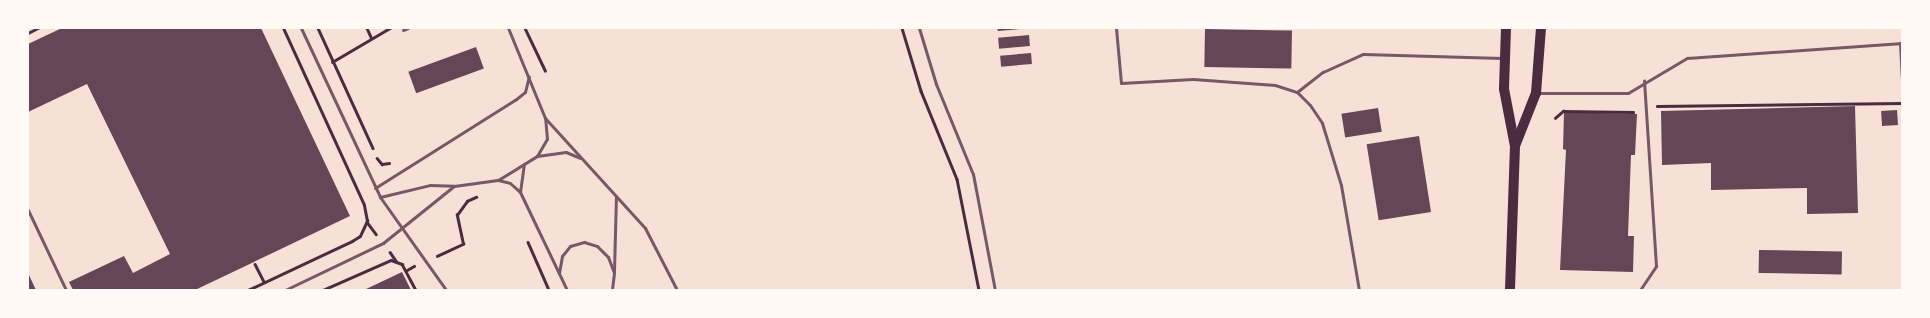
<!DOCTYPE html>
<html>
<head>
<meta charset="utf-8">
<style>
  body { margin:0 }
  #map { position:relative; width:1930px; height:318px; overflow:hidden; background:#f7e1d7; font-family:"Libre Baskerville",serif }
  div>[style] { position:absolute }
  [style*='--x'] { left:calc(var(--x)*1px); top:calc(var(--y)*1px); width:calc(var(--w)*1px); rotate:calc(var(--a)*1deg) }
  .building>* { inset:0; background:#644757; transform-origin:0 0 }
  .path>* { height:2.5px; margin:-1.25px; padding:0 1.25px; transform-origin:1.25px; border-radius:1.25px; background:#4a2c40 }
  .service>* { height:3px; margin:-1.5px; padding:0 1.5px; transform-origin:1.5px; border-radius:1.5px; background:#755966 }
  .primary>* { height:10px; margin:-5px; padding:0 5px; transform-origin:5px; border-radius:5px; background:#4a2c40 }
  span { translate:-50% -50%; white-space:nowrap; text-align:center; line-height:1.15; -webkit-text-stroke:4px #fffaf5; paint-order:stroke }
  .frame { position:absolute; inset:0; border:29px solid #fffaf5; pointer-events:none }
</style>
</head>
<body>
<div id="map">
  <div class="building">
    <i style="clip-path:polygon(62px 28px,261px 28px,350px 216px,195px 290px,73px 290px,69px 282px,124px 256px,133px 273px,170px 254px,87px 84px,28px 112px,28px 44px)"></i>
    <i style="clip-path:polygon(997px 28px,1020px 28px,1020px 29px,998px 31px)"></i>
    <i style="left:1205px;top:29px;width:87px;height:38px;rotate:1deg"></i>
    <i style="left:1029px;top:35px;width:11px;height:31px;rotate:85deg"></i>
    <i style="left:476px;top:47px;width:23px;height:72px;rotate:70deg"></i>
    <i style="left:1031px;top:53px;width:11px;height:31px;rotate:85deg"></i>
    <i style="clip-path:polygon(1855px 106px,1858px 213px,1807px 214px,1807px 188px,1711px 190px,1711px 163px,1662px 165px,1661px 111px)"></i>
    <i style="left:1378px;top:108px;width:24px;height:37px;rotate:81deg"></i>
    <i style="left:1897px;top:110px;width:15px;height:16px;rotate:86deg"></i>
    <i style="clip-path:polygon(1564px 112px,1637px 114px,1635px 155px,1631px 155px,1628px 236px,1634px 236px,1633px 272px,1560px 270px,1566px 150px,1563px 149px)"></i>
    <i style="left:1419px;top:136px;width:77px;height:53px;rotate:81deg"></i>
    <i style="left:1759px;top:250px;width:83px;height:23px;rotate:1deg"></i>
    <i style="clip-path:polygon(402px 272px,411px 290px,364px 290px)"></i>
    <i style="clip-path:polygon(28px 273px,36px 290px,28px 290px)"></i>
  </div>
  <div class="path">
    <i style="--x:318;--y:28;--w:132;--a:65.4"></i>
    <i style="--x:367;--y:28;--w:10;--a:66"></i>
    <i style="--x:525;--y:28;--w:47;--a:64.5"></i>
    <i style="--x:902;--y:28;--w:66;--a:73.2"></i>
    <i style="--x:921;--y:91;--w:95;--a:67.8"></i>
    <i style="--x:957;--y:179;--w:113;--a:78.8"></i>
    <i style="--x:28;--y:33;--w:11;--a:-27"></i>
    <i style="--x:332;--y:62;--w:67;--a:-30.4"></i>
    <i style="--x:1657;--y:106;--w:245;--a:-0.7"></i>
    <i style="--x:1555;--y:118;--w:11;--a:-41"></i>
    <i style="--x:1563;--y:111;--w:70;--a:0.8"></i>
    <i style="--x:377;--y:158;--w:8;--a:50"></i>
    <i style="--x:382;--y:164;--w:7;--a:-8"></i>
    <i style="--x:367;--y:222;--w:15;--a:53"></i>
    <i style="--x:528;--y:242;--w:52;--a:66.4"></i>
    <i style="--x:390;--y:252;--w:11;--a:56"></i>
    <i style="--x:437;--y:256;--w:29;--a:-25"></i>
    <i style="--x:463;--y:244;--w:30;--a:-102"></i>
    <i style="--x:457;--y:215;--w:17;--a:-54"></i>
    <i style="--x:467;--y:201;--w:10;--a:-24"></i>
    <i style="--x:255;--y:264;--w:20;--a:63"></i>
    <i style="--x:407;--y:270;--w:8;--a:-30"></i>
    <i style="--x:248;--y:290;--w:115;--a:-25.2"></i>
    <i style="--x:352;--y:241;--w:9;--a:-32"></i>
    <i style="--x:360;--y:236;--w:17;--a:-65"></i>
    <i style="--x:367;--y:221;--w:16;--a:-101"></i>
    <i style="--x:364;--y:205;--w:195;--a:-114.6"></i>
    <i style="--x:323;--y:290;--w:74;--a:-23.8"></i>
    <i style="--x:391;--y:260;--w:12;--a:20"></i>
    <i style="--x:402;--y:264;--w:30;--a:62"></i>
  </div>
  <div class="service">
    <i style="--x:301;--y:28;--w:187;--a:64.9"></i>
    <i style="--x:380;--y:197;--w:114;--a:54.6"></i>
    <i style="--x:919;--y:28;--w:59;--a:73.1"></i>
    <i style="--x:936;--y:84;--w:97;--a:67.7"></i>
    <i style="--x:973;--y:174;--w:118;--a:79.3"></i>
    <i style="--x:1116;--y:28;--w:55;--a:84.8"></i>
    <i style="--x:1121;--y:83;--w:72;--a:-3.2"></i>
    <i style="--x:1193;--y:79;--w:82;--a:4.2"></i>
    <i style="--x:1275;--y:85;--w:23;--a:18"></i>
    <i style="--x:1297;--y:92;--w:18;--a:45"></i>
    <i style="--x:1310;--y:105;--w:22;--a:56"></i>
    <i style="--x:1322;--y:123;--w:65;--a:73"></i>
    <i style="--x:1341;--y:185;--w:107;--a:80.3"></i>
    <i style="--x:403;--y:30;--w:5;--a:-22"></i>
    <i style="--x:1900;--y:43;--w:35;--a:87"></i>
    <i style="--x:1297;--y:92;--w:33;--a:-38"></i>
    <i style="--x:1323;--y:72;--w:44;--a:-24.2"></i>
    <i style="--x:1363;--y:54;--w:139;--a:1.6"></i>
    <i style="--x:1539;--y:93;--w:89;--a:0"></i>
    <i style="--x:1628;--y:93;--w:69;--a:-30.7"></i>
    <i style="--x:1687;--y:58;--w:216;--a:-4"></i>
    <i style="--x:545;--y:118;--w:149;--a:47.7"></i>
    <i style="--x:645;--y:228;--w:70;--a:62.7"></i>
    <i style="--x:537;--y:156;--w:29;--a:-8"></i>
    <i style="--x:566;--y:152;--w:15;--a:23"></i>
    <i style="--x:498;--y:180;--w:46;--a:-31.6"></i>
    <i style="--x:537;--y:156;--w:20;--a:-60"></i>
    <i style="--x:547;--y:139;--w:21;--a:-95"></i>
    <i style="--x:545;--y:118;--w:97;--a:-112.3"></i>
    <i style="--x:375;--y:188;--w:165;--a:-32.2"></i>
    <i style="--x:515;--y:100;--w:13;--a:-39"></i>
    <i style="--x:525;--y:92;--w:16;--a:-76"></i>
    <i style="--x:520;--y:192;--w:28;--a:-82"></i>
    <i style="--x:380;--y:197;--w:51;--a:-13.5"></i>
    <i style="--x:430;--y:185;--w:24;--a:2"></i>
    <i style="--x:454;--y:186;--w:44;--a:-7.8"></i>
    <i style="--x:498;--y:180;--w:12;--a:14"></i>
    <i style="--x:510;--y:183;--w:13;--a:42"></i>
    <i style="--x:520;--y:192;--w:109;--a:64.4"></i>
    <i style="--x:28;--y:210;--w:89;--a:64.6"></i>
    <i style="--x:614;--y:271;--w:74;--a:-88.5"></i>
    <i style="--x:559;--y:273;--w:17;--a:-80"></i>
    <i style="--x:562;--y:256;--w:13;--a:-51"></i>
    <i style="--x:570;--y:246;--w:15;--a:-16"></i>
    <i style="--x:584;--y:242;--w:14;--a:17"></i>
    <i style="--x:597;--y:246;--w:16;--a:45"></i>
    <i style="--x:608;--y:257;--w:17;--a:69"></i>
    <i style="--x:614;--y:273;--w:17;--a:97"></i>
    <i style="--x:285;--y:290;--w:109;--a:-25.6"></i>
    <i style="--x:383;--y:243;--w:91;--a:-38.8"></i>
    <i style="--x:1640;--y:290;--w:29;--a:-56"></i>
    <i style="--x:1656;--y:266;--w:186;--a:-93.7"></i>
  </div>
  <div class="primary">
    <i style="--x:1506;--y:28;--w:61;--a:91.9"></i>
    <i style="--x:1504;--y:89;--w:58;--a:79.1"></i>
    <i style="--x:1515;--y:146;--w:144;--a:92"></i>
    <i style="--x:1515;--y:146;--w:57;--a:-68.4"></i>
    <i style="--x:1536;--y:93;--w:65;--a:-85.6"></i>
  </div>
  <div class="frame"></div>
</div>
</body>
</html>
